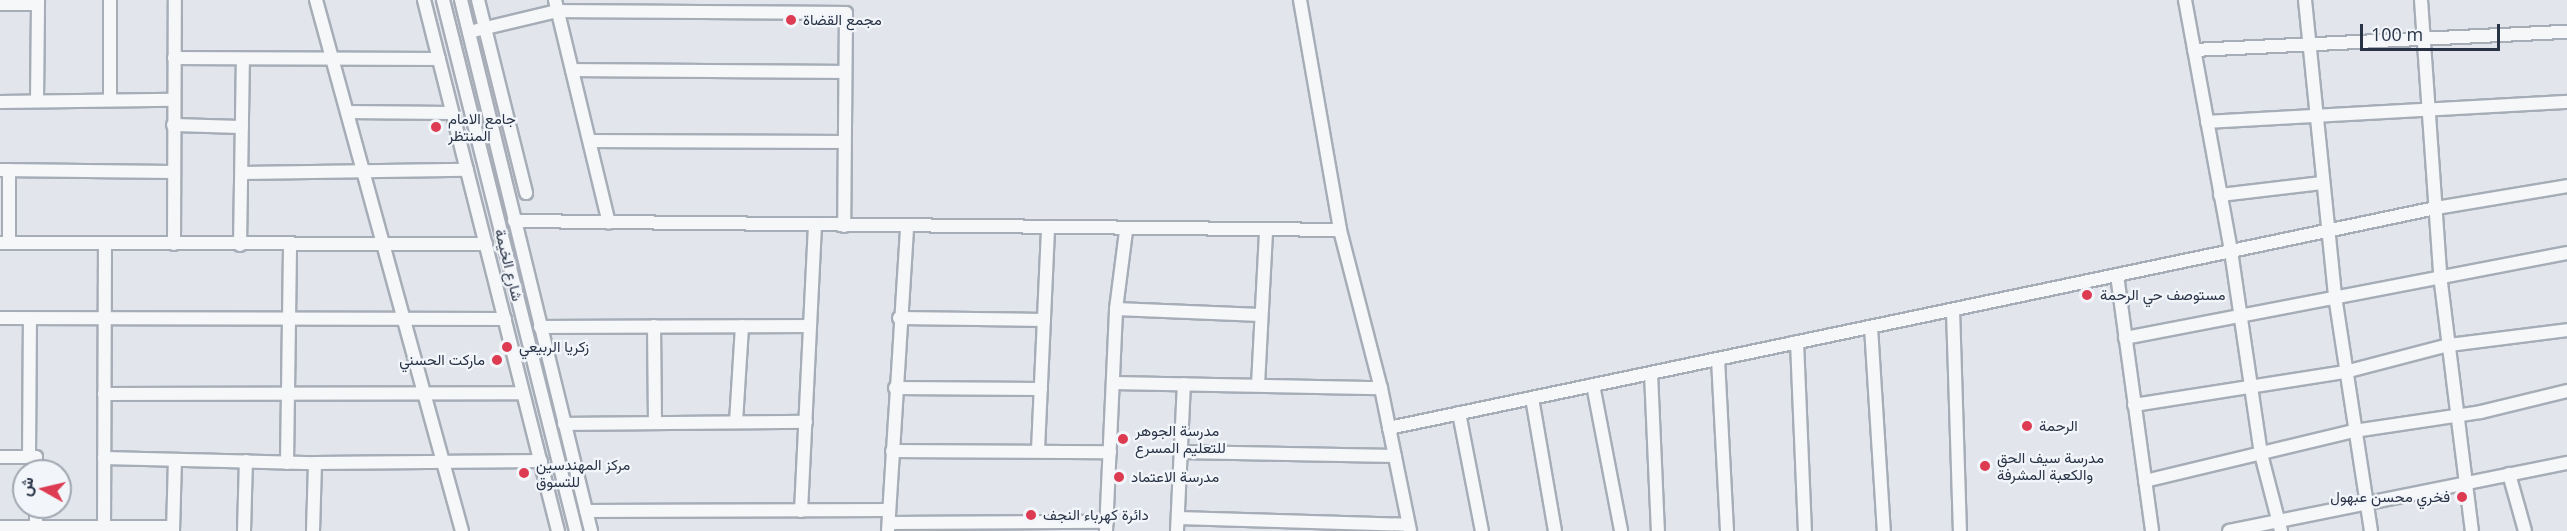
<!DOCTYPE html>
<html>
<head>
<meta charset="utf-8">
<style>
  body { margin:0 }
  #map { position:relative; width:2567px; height:531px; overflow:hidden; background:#e2e6ec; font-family:"Open Sans",Vazirmatn,sans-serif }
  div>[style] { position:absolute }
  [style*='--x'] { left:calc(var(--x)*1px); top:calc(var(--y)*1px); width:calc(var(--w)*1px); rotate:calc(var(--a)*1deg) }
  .roads { filter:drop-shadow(2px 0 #a6adb7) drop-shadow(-2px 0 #a6adb7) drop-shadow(0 2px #a6adb7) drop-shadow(0 -2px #a6adb7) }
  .minor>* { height:12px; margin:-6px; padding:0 6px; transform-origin:6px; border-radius:6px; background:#f5f7f9 }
  .dots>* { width:16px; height:16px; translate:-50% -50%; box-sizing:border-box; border:3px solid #f2f5f9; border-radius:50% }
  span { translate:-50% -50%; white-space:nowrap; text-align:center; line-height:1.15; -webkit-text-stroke:4.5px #f2f5f9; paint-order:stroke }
  .poi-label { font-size:15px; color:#283346 }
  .left { translate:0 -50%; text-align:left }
  .right { translate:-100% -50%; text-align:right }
  .street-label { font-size:15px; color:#283346 }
  .north { position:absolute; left:12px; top:459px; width:60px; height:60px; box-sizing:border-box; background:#f2f5f9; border:2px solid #a1a7b1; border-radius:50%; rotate:278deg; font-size:16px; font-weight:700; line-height:24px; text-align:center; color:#283346 }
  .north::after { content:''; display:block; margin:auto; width:21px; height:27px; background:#dd3b52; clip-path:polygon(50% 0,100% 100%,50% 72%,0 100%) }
  .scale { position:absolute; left:2360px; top:24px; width:140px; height:27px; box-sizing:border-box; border:3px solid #283346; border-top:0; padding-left:8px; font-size:18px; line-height:21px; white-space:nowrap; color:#283346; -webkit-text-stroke:4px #f2f5f9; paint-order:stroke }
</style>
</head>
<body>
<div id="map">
  <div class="roads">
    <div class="minor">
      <i style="--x:316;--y:0;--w:551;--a:74.63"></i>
      <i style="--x:424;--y:0;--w:548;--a:75.84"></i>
      <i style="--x:443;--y:0;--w:547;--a:75.94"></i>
      <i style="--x:461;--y:0;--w:547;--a:76.24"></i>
      <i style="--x:478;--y:0;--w:199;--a:76"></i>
      <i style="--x:555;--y:0;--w:229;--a:76.4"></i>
      <i style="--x:1300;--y:0;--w:233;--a:80.1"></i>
      <i style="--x:1340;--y:230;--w:163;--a:75.5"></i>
      <i style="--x:1381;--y:388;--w:146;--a:78.5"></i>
      <i style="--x:2185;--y:0;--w:255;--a:79.6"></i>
      <i style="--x:2231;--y:251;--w:205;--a:81.6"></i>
      <i style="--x:2261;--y:454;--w:80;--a:75.4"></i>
      <i style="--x:2305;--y:0;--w:298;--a:84.2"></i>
      <i style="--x:2335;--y:296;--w:238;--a:81.3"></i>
      <i style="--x:2421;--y:0;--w:276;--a:86"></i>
      <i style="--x:2440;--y:275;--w:258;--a:82.9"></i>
      <i style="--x:0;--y:4;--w:38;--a:0"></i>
      <i style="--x:469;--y:32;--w:90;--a:-13.4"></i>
      <i style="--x:557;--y:11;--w:289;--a:0.4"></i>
      <i style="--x:846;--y:13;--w:213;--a:90.5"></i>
      <i style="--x:2194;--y:50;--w:373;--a:-2.8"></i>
      <i style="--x:174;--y:58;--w:265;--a:0.2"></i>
      <i style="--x:572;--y:70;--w:273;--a:0.4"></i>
      <i style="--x:110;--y:100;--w:100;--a:-90"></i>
      <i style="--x:37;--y:101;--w:101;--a:-89.4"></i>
      <i style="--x:0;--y:102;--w:174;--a:-0.7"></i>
      <i style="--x:347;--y:112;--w:105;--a:0.5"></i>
      <i style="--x:2207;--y:122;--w:361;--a:-3.2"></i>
      <i style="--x:173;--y:125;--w:69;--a:1.7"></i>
      <i style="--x:590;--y:141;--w:254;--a:0.2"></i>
      <i style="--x:0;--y:170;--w:172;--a:0.7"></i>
      <i style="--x:242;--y:173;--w:225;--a:-0.8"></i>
      <i style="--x:2220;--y:195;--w:103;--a:-6.7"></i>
      <i style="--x:514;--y:221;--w:826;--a:0.62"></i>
      <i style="--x:0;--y:243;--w:486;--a:0.1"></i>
      <i style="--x:9;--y:243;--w:73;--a:-90"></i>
      <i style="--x:174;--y:244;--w:244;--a:-89.8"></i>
      <i style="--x:240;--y:245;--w:186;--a:-89.1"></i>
      <i style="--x:2117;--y:275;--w:258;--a:82.2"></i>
      <i style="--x:1116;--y:309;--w:145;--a:2.4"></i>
      <i style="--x:1953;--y:310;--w:221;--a:88.2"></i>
      <i style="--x:0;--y:318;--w:505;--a:0.11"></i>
      <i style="--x:899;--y:318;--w:145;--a:0.8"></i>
      <i style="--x:654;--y:326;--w:97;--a:89.4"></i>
      <i style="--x:540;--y:327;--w:270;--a:-0.2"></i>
      <i style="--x:1871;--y:327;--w:204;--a:86.4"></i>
      <i style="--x:2125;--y:338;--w:450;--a:-10.9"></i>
      <i style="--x:1797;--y:342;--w:189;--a:87.6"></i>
      <i style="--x:1718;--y:359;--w:172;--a:87"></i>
      <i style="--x:1651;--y:373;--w:158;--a:87.5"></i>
      <i style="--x:1113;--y:383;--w:268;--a:1.1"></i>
      <i style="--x:1258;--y:385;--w:152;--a:-87"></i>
      <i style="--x:1593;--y:385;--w:149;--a:79.1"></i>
      <i style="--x:895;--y:388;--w:146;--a:0.4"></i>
      <i style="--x:104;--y:394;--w:418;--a:-0.1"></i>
      <i style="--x:1532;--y:398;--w:135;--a:80.2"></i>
      <i style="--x:2134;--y:405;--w:214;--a:-8.9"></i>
      <i style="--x:2345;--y:372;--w:107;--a:-14.6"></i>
      <i style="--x:2449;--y:345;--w:119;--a:-7.2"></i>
      <i style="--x:1459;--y:413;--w:120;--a:79"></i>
      <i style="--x:736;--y:422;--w:96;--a:-86.4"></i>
      <i style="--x:564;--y:424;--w:242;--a:-0.5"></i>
      <i style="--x:1389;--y:428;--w:1070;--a:-11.87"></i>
      <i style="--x:2436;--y:208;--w:133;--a:-9.5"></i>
      <i style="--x:1038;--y:450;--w:221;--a:-87.4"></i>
      <i style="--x:892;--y:451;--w:218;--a:0.3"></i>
      <i style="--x:1181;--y:452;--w:214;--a:1.1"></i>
      <i style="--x:0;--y:457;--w:36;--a:0"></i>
      <i style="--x:36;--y:457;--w:14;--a:90"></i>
      <i style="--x:29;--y:457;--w:139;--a:-89.6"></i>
      <i style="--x:104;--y:458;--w:211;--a:1.4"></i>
      <i style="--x:315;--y:463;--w:226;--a:-0.5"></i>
      <i style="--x:287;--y:463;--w:218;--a:-89.2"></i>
      <i style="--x:2509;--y:474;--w:59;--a:74.3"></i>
      <i style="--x:2145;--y:481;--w:215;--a:-13.5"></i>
      <i style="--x:2354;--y:431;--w:128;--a:-8.5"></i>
      <i style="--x:2481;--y:412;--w:89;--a:-13.7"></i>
      <i style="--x:36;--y:507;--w:20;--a:90"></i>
      <i style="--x:586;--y:511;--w:303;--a:-0.2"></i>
      <i style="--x:801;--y:511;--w:285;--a:-87.2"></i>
      <i style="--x:1178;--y:518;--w:230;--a:1.7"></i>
      <i style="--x:889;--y:523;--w:218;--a:-0.3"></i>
      <i style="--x:0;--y:527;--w:173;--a:0"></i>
      <i style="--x:104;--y:527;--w:283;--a:-89.8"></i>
      <i style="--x:173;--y:531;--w:71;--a:-88.4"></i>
      <i style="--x:244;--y:531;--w:70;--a:-88.4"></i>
      <i style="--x:313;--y:531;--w:68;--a:-88.3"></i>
      <i style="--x:888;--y:531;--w:304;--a:-86.4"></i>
      <i style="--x:1106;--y:531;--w:222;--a:-87.4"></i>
      <i style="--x:1116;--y:309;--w:79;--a:-82.7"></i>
      <i style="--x:1177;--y:531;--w:147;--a:-87.3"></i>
      <i style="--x:2229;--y:531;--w:345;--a:-11.4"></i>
    </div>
  </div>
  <div class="dots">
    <i style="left:791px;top:20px;background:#dd3b52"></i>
    <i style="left:436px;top:127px;background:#dd3b52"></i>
    <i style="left:2087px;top:295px;background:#dd3b52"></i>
    <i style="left:507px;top:347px;background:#dd3b52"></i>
    <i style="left:497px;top:360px;background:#dd3b52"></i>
    <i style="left:2027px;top:426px;background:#dd3b52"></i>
    <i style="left:1123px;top:439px;background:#dd3b52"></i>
    <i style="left:1985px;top:466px;background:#dd3b52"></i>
    <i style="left:524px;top:473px;background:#dd3b52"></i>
    <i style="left:1119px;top:477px;background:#dd3b52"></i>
    <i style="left:2462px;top:497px;background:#dd3b52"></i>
    <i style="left:1031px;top:515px;background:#dd3b52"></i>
  </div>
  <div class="poi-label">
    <span class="left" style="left:803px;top:20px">مجمع القضاة</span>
    <span class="left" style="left:448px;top:127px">جامع الامام<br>المنتظر</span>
    <span class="left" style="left:2100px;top:295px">مستوصف حي الرحمة</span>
    <span class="left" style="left:519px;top:347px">زكريا الربيعي</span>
    <span class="right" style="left:485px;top:360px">ماركت الحسني</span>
    <span class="left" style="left:2039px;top:426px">الرحمة</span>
    <span class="left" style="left:1135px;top:439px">مدرسة الجوهر<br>للتعليم المسرع</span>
    <span class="left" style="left:1997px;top:466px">مدرسة سيف الحق<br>والكعبة المشرفة</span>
    <span class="left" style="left:536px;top:473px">مركز المهندسين<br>للتسوق</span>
    <span class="left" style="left:1131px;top:477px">مدرسة الاعتماد</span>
    <span class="right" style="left:2450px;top:497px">فخري محسن عبهول</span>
    <span class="left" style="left:1043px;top:515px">دائرة كهرباء النجف</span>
  </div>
  <div class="street-label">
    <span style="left:509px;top:265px;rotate:76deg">شارع الخيمة</span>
  </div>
  <div class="north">ش</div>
  <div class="scale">100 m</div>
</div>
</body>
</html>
